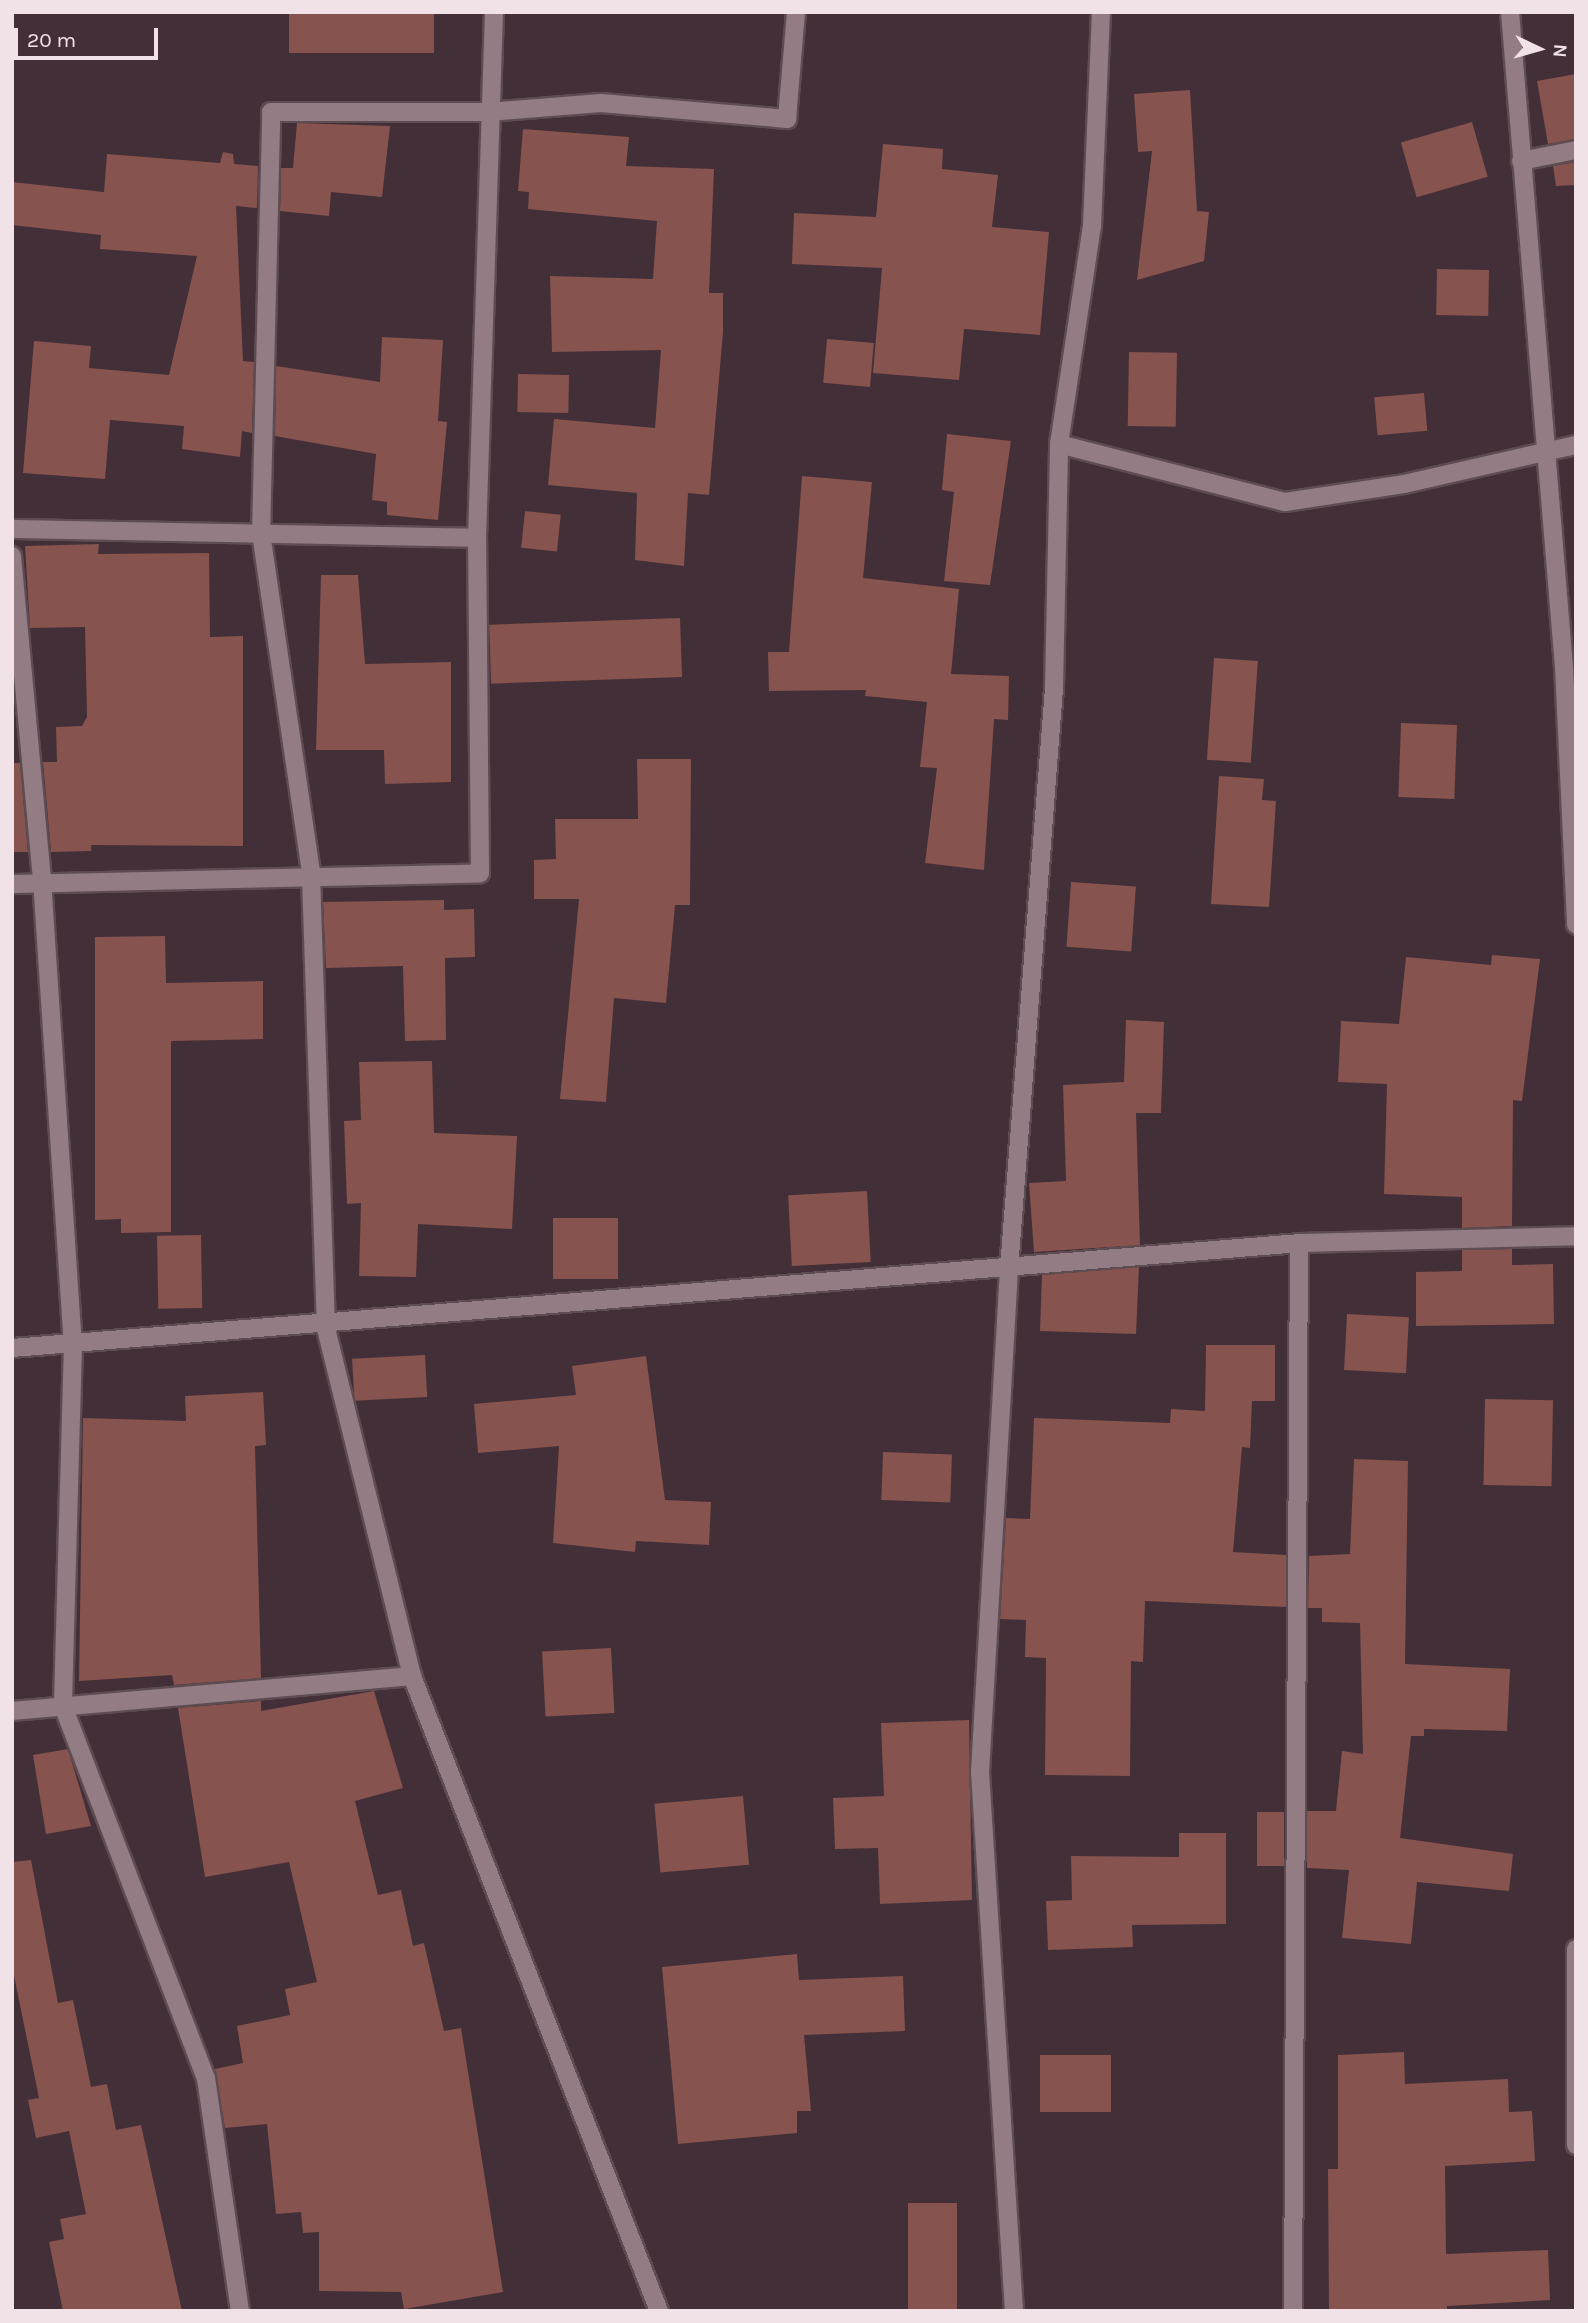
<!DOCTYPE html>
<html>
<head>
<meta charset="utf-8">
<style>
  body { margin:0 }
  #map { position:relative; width:1588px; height:2323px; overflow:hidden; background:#432f37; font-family:Karla,sans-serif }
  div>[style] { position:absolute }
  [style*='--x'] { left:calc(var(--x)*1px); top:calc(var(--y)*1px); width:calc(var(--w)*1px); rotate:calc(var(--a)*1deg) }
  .building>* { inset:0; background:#86534f; transform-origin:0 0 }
  .roads { filter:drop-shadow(2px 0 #5d4c52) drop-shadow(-2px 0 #5d4c52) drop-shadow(0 2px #5d4c52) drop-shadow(0 -2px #5d4c52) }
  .minor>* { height:18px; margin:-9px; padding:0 9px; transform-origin:9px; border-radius:9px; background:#947c84 }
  span { translate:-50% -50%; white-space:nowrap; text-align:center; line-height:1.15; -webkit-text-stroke:6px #432f37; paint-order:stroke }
  .frame { position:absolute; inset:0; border:14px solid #f0e2e7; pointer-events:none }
  .north { position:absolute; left:1504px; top:14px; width:70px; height:70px; -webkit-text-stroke:5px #432f37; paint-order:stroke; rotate:95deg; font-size:19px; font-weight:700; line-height:28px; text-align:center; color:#f0e2e7 }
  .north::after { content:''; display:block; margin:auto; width:24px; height:32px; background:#f0e2e7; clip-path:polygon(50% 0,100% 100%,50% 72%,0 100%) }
  .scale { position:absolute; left:14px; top:28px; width:144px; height:32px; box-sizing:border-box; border:4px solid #f0e2e7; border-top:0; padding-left:9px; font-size:21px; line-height:24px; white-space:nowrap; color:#f0e2e7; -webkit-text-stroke:5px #432f37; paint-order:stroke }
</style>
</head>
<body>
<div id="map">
  <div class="building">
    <i style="left:289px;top:12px;width:145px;height:41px"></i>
    <i style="clip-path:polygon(1576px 74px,1576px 139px,1548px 144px,1537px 81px)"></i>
    <i style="clip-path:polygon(1190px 90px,1197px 211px,1209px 212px,1204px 261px,1137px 280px,1152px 151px,1138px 152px,1134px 94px)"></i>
    <i style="left:1472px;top:122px;width:57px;height:74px;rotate:74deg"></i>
    <i style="clip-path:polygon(297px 123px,390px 126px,382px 197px,331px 192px,329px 216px,280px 211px,281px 168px,293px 168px)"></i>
    <i style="clip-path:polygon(523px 129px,629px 137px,626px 166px,714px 169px,709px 293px,723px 293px,723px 332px,709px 495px,688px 493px,684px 566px,635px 560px,637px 493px,548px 485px,554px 419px,655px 428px,661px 350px,552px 352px,550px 276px,653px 279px,657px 221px,528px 209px,529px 192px,518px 191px)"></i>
    <i style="clip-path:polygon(883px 144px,943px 149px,942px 169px,998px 175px,992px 227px,1049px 232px,1040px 335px,964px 329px,959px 380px,873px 373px,882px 268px,792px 264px,794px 213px,876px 217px)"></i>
    <i style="clip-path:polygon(223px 152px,233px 154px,234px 164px,258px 166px,257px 208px,236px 206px,243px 361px,254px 362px,252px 433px,242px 431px,240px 457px,182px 449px,184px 426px,110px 420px,105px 479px,23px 473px,34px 341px,91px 346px,89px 368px,169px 375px,197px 256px,100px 249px,101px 235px,12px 225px,12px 182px,104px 192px,107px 154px,220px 163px)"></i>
    <i style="clip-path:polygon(1576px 162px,1576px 185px,1556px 186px,1553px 166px)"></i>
    <i style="left:1437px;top:269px;width:52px;height:46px;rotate:1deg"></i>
    <i style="clip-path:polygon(382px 337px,443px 340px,438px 421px,447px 422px,438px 520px,387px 515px,387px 502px,372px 500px,376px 454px,275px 436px,276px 366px,380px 382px)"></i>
    <i style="left:827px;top:339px;width:47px;height:44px;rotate:5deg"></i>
    <i style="left:1129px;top:352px;width:48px;height:74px;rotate:1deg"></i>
    <i style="left:518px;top:374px;width:51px;height:38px;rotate:1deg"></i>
    <i style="left:1424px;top:393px;width:38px;height:50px;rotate:85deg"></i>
    <i style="clip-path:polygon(947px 434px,1011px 441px,990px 585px,944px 581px,954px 492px,942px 490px)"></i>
    <i style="clip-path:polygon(802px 476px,872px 482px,863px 578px,959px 589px,951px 674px,1009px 676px,1008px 720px,994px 719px,984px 870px,925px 863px,937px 768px,920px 767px,927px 702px,865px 696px,866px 690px,769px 691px,768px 652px,789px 652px)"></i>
    <i style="left:525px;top:511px;width:36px;height:37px;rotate:6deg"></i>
    <i style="clip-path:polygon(99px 544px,98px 554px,209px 553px,210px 637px,243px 636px,243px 846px,91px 845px,91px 851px,51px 852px,43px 762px,57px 762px,56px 727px,82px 726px,87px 717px,85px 627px,30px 628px,25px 546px)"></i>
    <i style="clip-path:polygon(321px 575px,358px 575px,365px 664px,451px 662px,451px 782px,385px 784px,384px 750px,316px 750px)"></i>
    <i style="left:680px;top:618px;width:59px;height:191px;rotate:88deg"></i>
    <i style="left:1214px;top:658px;width:44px;height:102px;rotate:4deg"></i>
    <i style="left:1401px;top:723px;width:56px;height:74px;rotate:2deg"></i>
    <i style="clip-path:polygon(637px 759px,691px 759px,690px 905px,675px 905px,666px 1003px,614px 998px,606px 1102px,560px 1099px,579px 899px,534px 899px,534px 860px,556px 859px,555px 819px,638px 819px)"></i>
    <i style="clip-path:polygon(12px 763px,20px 763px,28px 852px,12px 852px)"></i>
    <i style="clip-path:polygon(1219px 776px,1264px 779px,1262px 800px,1276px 801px,1269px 907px,1211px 904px)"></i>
    <i style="left:1071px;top:882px;width:65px;height:65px;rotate:4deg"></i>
    <i style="clip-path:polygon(444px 900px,444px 910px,474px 909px,475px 957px,445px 958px,446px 1040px,405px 1041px,403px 966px,326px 968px,323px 902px)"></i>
    <i style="clip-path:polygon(165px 936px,166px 983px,263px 981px,263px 1039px,171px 1041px,171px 1232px,121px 1233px,121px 1219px,95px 1220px,95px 937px)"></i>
    <i style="clip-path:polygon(1492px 955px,1540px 959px,1522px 1101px,1513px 1100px,1512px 1226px,1462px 1228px,1462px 1197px,1384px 1194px,1387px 1084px,1338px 1082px,1341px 1021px,1399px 1024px,1406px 957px,1491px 965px)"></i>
    <i style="clip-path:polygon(1126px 1020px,1164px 1022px,1161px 1113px,1136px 1113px,1140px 1245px,1034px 1252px,1029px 1183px,1066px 1181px,1063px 1085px,1124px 1082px)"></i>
    <i style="clip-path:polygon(432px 1061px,434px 1133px,517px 1136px,512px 1229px,418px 1224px,416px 1277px,359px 1276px,361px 1203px,347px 1204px,344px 1121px,361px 1120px,359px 1062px)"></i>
    <i style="left:867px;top:1191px;width:71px;height:79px;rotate:87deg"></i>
    <i style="left:618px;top:1218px;width:61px;height:65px;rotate:90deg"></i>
    <i style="left:201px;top:1235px;width:73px;height:44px;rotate:89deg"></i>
    <i style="clip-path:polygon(1512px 1249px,1512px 1265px,1553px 1264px,1554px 1324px,1416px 1326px,1416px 1272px,1462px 1271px,1462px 1250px)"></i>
    <i style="clip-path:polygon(1139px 1267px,1136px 1334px,1040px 1331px,1042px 1275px)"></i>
    <i style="left:1347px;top:1314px;width:62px;height:56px;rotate:3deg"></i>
    <i style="clip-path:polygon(1206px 1345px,1275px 1345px,1275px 1401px,1252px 1401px,1250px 1448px,1242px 1447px,1233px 1552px,1286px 1555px,1286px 1607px,1145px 1601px,1143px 1662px,1131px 1661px,1130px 1776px,1045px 1775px,1046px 1658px,1025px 1657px,1026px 1620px,1000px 1619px,1006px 1518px,1030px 1519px,1034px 1418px,1170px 1423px,1171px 1409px,1205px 1411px)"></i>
    <i style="left:425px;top:1355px;width:42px;height:73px;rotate:87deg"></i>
    <i style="clip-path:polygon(646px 1356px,665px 1500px,711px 1502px,709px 1545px,636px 1541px,635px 1552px,553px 1543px,559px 1446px,478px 1453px,474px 1404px,576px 1395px,572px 1366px)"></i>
    <i style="clip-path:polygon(263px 1392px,266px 1445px,255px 1446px,261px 1678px,174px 1685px,172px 1675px,79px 1681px,83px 1418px,186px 1421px,185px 1396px)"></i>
    <i style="left:1485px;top:1399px;width:68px;height:86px;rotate:1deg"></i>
    <i style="left:883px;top:1452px;width:69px;height:48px;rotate:2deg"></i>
    <i style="clip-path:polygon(1354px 1459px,1408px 1461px,1405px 1664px,1510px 1669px,1507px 1731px,1424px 1729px,1424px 1736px,1411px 1736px,1400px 1838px,1513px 1854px,1509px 1891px,1417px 1882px,1411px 1944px,1342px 1938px,1349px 1870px,1307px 1868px,1307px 1811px,1336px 1811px,1342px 1751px,1363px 1754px,1360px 1623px,1322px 1622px,1322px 1608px,1308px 1608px,1309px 1556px,1350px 1554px)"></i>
    <i style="left:611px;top:1648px;width:65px;height:69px;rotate:87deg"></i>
    <i style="clip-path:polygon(374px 1691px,403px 1788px,355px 1801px,378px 1895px,401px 1890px,413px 1946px,424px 1943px,444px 2031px,461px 2028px,503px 2292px,404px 2309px,401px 2292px,319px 2291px,319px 2232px,303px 2233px,301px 2212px,276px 2214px,267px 2124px,225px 2128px,215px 2069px,243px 2063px,237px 2026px,290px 2015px,285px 1989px,317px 1982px,289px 1862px,205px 1877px,178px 1708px,261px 1701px,261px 1711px)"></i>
    <i style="clip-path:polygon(969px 1720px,972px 1900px,880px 1904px,878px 1848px,835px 1849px,833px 1798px,884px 1796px,881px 1723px)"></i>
    <i style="clip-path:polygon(68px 1749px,91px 1826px,46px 1834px,33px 1755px)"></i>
    <i style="left:743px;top:1796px;width:69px;height:89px;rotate:85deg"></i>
    <i style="left:1257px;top:1812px;width:27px;height:54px"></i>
    <i style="clip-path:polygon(1179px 1833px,1226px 1833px,1226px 1924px,1132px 1925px,1133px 1947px,1048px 1950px,1046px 1901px,1072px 1900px,1071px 1856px,1179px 1857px)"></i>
    <i style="clip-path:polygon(31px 1860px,58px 2003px,73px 2000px,91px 2087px,107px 2084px,116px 2130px,141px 2125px,182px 2311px,63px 2311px,49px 2242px,64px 2239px,60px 2219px,86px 2214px,69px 2131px,36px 2138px,28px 2100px,39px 2098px,12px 1966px,12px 1862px)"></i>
    <i style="clip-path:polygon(797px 1954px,799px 1980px,903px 1976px,905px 2031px,804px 2035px,811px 2111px,797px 2111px,797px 2133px,678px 2144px,662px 1967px)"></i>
    <i style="clip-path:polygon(1404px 2052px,1405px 2084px,1508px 2079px,1509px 2112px,1532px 2111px,1535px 2161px,1445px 2166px,1446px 2254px,1548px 2250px,1550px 2300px,1447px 2306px,1447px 2311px,1329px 2311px,1328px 2169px,1338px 2169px,1338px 2055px)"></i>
    <i style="left:1040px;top:2055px;width:71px;height:57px"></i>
    <i style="left:908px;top:2203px;width:49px;height:108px"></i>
  </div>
  <div class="roads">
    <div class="minor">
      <i style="--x:1510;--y:12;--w:657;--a:85.29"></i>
      <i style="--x:1564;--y:667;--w:258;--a:87.3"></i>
      <i style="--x:1521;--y:161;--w:56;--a:-11.3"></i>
      <i style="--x:1059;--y:444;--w:233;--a:14.4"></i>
      <i style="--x:1285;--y:502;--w:120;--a:-8.6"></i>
      <i style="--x:1404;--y:484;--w:176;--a:-12.8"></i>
      <i style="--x:12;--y:529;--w:465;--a:1.1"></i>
      <i style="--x:12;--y:556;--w:325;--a:84.7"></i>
      <i style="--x:42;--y:880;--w:466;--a:86.2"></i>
      <i style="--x:73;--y:1345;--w:361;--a:91.6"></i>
      <i style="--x:63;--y:1706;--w:399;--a:69"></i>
      <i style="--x:206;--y:2078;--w:235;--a:81.7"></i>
      <i style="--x:12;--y:884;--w:468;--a:-1.3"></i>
      <i style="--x:480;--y:873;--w:335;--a:-90.5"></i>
      <i style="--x:477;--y:538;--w:526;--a:-88.15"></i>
      <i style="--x:12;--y:1348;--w:1291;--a:-4.66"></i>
      <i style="--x:1299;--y:1243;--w:277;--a:-1.4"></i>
      <i style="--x:412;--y:1676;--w:358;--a:-103.9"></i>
      <i style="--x:326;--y:1328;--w:456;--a:-91.9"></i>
      <i style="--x:311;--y:872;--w:342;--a:-98.4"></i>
      <i style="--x:261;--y:534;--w:422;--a:-88.6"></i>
      <i style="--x:271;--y:112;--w:217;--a:0"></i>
      <i style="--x:488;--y:112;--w:113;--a:-4.6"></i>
      <i style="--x:601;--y:103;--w:187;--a:4.9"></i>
      <i style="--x:787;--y:119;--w:107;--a:-85.2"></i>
      <i style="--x:12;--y:1711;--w:402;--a:-5"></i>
      <i style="--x:412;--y:1676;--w:681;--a:68.75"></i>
      <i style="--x:1576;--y:1949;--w:196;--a:90"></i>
      <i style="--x:1014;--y:2311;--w:540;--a:-93.61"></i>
      <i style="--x:980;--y:1772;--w:504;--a:-86.7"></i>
      <i style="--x:1009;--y:1269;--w:583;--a:-85.57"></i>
      <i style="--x:1054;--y:688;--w:244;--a:-88.8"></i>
      <i style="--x:1059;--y:444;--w:219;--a:-81.4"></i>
      <i style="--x:1092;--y:227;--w:215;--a:-87.6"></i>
      <i style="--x:1293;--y:2311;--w:1068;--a:-89.68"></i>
    </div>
  </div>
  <div class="frame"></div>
  <div class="north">N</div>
  <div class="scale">20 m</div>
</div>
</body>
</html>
